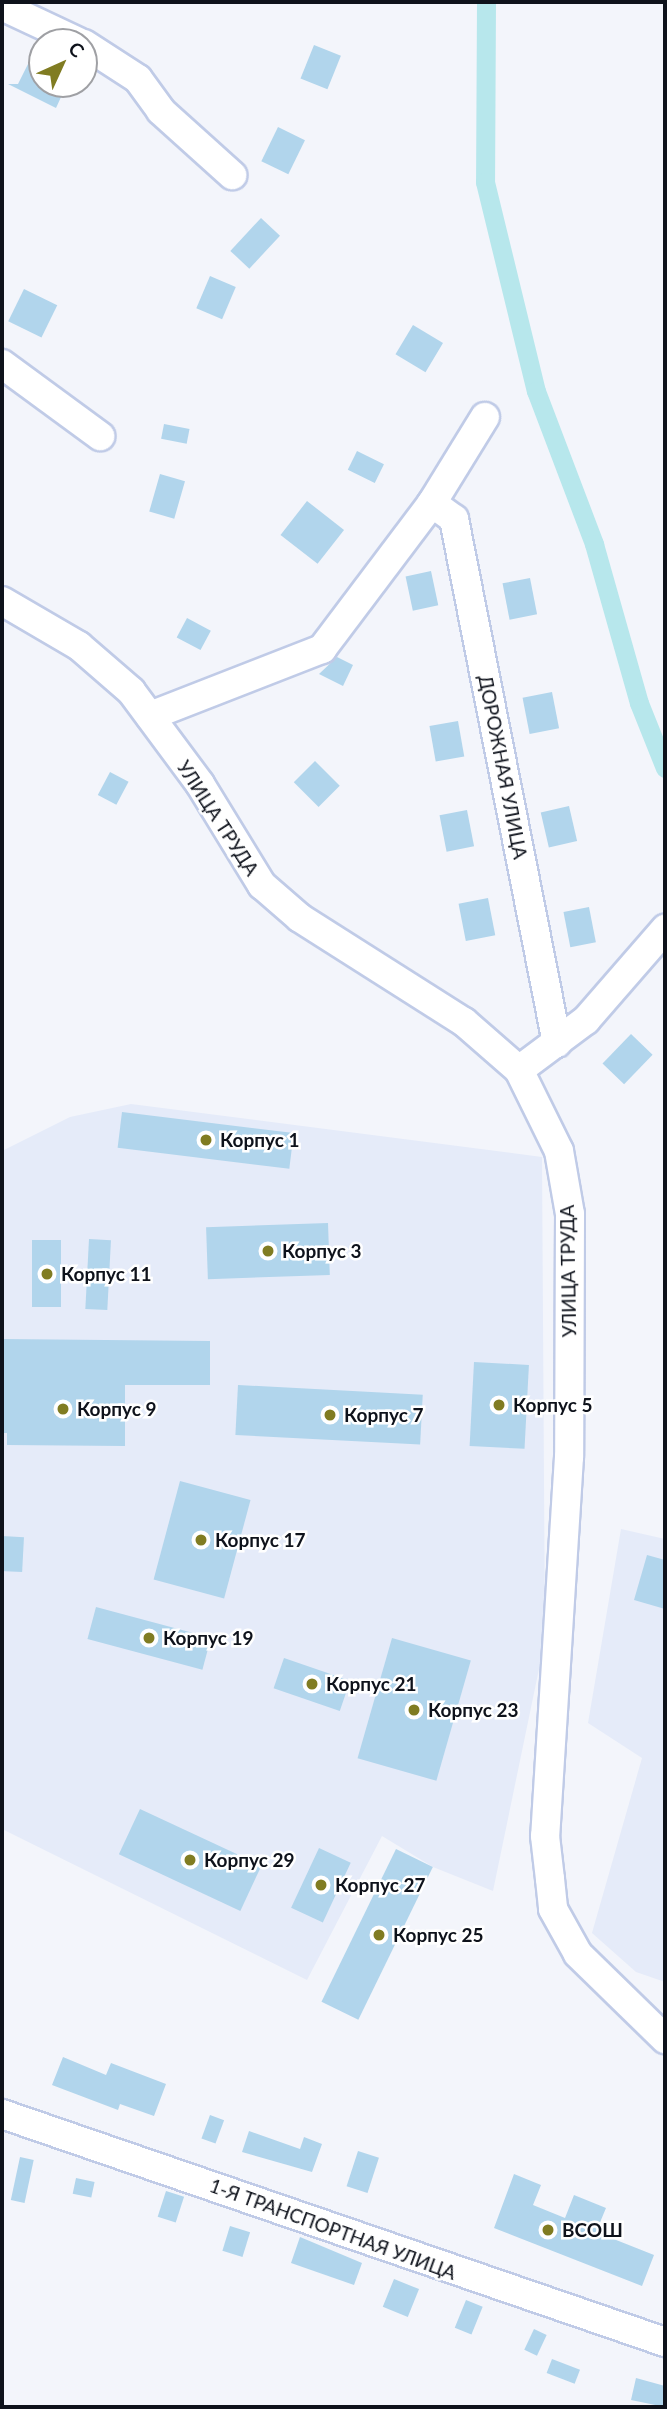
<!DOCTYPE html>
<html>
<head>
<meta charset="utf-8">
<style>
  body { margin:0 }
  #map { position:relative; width:667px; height:2409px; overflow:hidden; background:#f3f5fb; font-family:Lato,sans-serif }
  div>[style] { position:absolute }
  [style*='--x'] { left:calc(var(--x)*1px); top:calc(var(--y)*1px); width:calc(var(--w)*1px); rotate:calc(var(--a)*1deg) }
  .built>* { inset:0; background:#e5ebf9 }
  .canal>* { height:19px; margin:-9.5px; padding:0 9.5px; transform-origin:9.5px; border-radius:9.5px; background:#b7e7ec }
  .building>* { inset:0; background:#b1d5ec; transform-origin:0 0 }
  .roads { filter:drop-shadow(2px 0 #c0cbe7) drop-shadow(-2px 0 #c0cbe7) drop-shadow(0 2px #c0cbe7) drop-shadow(0 -2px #c0cbe7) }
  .minor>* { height:28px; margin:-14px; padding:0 14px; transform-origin:14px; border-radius:14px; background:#fff }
  .dots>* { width:19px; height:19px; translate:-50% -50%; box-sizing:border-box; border:4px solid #fff; border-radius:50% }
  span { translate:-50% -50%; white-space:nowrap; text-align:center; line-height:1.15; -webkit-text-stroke:5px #fff; paint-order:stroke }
  .street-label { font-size:19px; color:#0e121b }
  .poi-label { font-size:19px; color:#0e121b; font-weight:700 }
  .left { translate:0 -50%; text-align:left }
  .frame { position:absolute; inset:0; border:4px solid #0e121b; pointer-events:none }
  .north { position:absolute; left:28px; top:28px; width:70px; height:70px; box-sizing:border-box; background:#fff; border:2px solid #9fa0a4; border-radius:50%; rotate:45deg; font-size:19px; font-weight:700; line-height:28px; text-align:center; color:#0e121b }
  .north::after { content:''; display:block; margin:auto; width:24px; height:32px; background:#807c22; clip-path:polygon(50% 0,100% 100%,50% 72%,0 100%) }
</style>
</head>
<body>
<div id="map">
  <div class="built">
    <i style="clip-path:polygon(131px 1104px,542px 1157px,545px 1640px,493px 1891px,433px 1867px,382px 1836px,307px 1980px,2px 1829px,2px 1151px,70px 1117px)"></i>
    <i style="clip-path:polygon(621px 1529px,665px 1539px,665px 1982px,636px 1972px,592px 1933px,642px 1758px,588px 1723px)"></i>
  </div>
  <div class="canal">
    <i style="--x:486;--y:2;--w:180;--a:90.3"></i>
    <i style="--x:485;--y:182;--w:215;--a:76.3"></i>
    <i style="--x:536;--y:391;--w:164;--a:69.2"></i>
    <i style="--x:594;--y:544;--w:165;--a:74.2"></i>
    <i style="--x:639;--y:703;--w:70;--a:68.2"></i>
  </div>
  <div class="building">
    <i style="left:314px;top:45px;width:29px;height:36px;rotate:22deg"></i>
    <i style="clip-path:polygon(30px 60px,42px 66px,42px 84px,67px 84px,56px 108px,8px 84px,18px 84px)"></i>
    <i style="left:278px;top:127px;width:30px;height:38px;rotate:26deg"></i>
    <i style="left:261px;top:218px;width:26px;height:45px;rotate:43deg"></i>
    <i style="left:210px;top:276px;width:28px;height:35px;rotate:23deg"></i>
    <i style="left:24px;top:289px;width:37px;height:36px;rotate:26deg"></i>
    <i style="left:413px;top:325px;width:35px;height:34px;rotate:31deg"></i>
    <i style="left:164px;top:424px;width:26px;height:15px;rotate:11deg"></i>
    <i style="left:357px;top:451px;width:30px;height:21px;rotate:26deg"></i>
    <i style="left:160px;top:474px;width:26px;height:39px;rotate:16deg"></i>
    <i style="left:307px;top:501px;width:47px;height:43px;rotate:38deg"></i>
    <i style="left:431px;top:571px;width:35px;height:26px;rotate:78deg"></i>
    <i style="left:530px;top:578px;width:37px;height:28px;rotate:79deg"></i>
    <i style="left:187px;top:618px;width:27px;height:22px;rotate:28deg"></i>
    <i style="clip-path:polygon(337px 657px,353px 665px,343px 686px,319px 674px)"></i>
    <i style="left:552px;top:692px;width:37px;height:30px;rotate:79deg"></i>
    <i style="left:458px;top:721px;width:36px;height:29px;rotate:80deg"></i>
    <i style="left:315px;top:761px;width:35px;height:30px;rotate:45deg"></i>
    <i style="left:110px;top:772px;width:21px;height:26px;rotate:28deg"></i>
    <i style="left:569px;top:806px;width:36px;height:29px;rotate:77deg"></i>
    <i style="left:467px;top:810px;width:37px;height:28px;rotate:79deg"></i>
    <i style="left:488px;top:898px;width:38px;height:30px;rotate:79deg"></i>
    <i style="left:589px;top:907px;width:36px;height:26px;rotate:79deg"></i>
    <i style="left:631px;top:1034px;width:30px;height:41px;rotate:44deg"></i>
    <i style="left:122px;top:1112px;width:173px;height:36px;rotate:7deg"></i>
    <i style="left:328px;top:1223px;width:52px;height:122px;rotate:88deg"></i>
    <i style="left:89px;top:1239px;width:22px;height:70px;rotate:3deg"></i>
    <i style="left:32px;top:1240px;width:29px;height:67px"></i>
    <i style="clip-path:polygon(2px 1339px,210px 1341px,210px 1385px,125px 1385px,125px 1446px,7px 1445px,7px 1433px,2px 1433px)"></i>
    <i style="left:474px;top:1362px;width:55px;height:84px;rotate:3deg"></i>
    <i style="left:238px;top:1385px;width:185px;height:50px;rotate:3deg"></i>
    <i style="left:180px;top:1481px;width:73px;height:102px;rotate:15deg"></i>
    <i style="left:2px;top:1536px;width:22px;height:35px;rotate:3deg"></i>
    <i style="clip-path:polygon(647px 1555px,665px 1560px,665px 1609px,634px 1600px)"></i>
    <i style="left:96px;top:1607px;width:119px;height:33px;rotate:15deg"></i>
    <i style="left:392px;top:1638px;width:82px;height:125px;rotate:16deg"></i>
    <i style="left:284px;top:1658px;width:70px;height:32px;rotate:19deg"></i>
    <i style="left:140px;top:1809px;width:134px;height:50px;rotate:25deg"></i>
    <i style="left:319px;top:1848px;width:35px;height:66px;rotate:25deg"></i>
    <i style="left:396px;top:1849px;width:41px;height:170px;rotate:26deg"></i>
    <i style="clip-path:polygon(63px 2057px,106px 2075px,111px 2063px,166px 2084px,154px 2116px,120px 2104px,118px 2110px,52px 2085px)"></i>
    <i style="left:210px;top:2115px;width:15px;height:25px;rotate:20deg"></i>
    <i style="clip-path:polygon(249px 2131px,300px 2149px,304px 2137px,322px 2144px,312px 2172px,242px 2152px)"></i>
    <i style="left:358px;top:2151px;width:22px;height:37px;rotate:18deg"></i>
    <i style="left:20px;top:2157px;width:14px;height:44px;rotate:12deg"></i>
    <i style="clip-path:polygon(514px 2174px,541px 2185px,533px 2205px,565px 2218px,574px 2195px,606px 2208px,596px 2232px,654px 2255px,642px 2286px,494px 2228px)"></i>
    <i style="left:76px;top:2178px;width:19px;height:16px;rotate:12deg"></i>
    <i style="left:166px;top:2191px;width:19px;height:27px;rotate:18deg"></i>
    <i style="left:230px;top:2226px;width:21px;height:26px;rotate:17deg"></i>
    <i style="clip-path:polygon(300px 2237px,362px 2263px,354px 2285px,291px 2263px)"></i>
    <i style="left:394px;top:2279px;width:27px;height:30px;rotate:22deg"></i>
    <i style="left:466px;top:2300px;width:18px;height:30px;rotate:22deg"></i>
    <i style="left:534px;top:2329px;width:14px;height:23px;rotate:25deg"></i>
    <i style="left:552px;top:2359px;width:30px;height:15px;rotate:21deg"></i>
    <i style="clip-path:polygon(636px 2378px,665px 2386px,665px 2407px,631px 2400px)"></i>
  </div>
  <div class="roads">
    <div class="minor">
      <i style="--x:2;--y:6;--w:85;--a:25.1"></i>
      <i style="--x:84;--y:44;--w:64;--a:32.9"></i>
      <i style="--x:138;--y:79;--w:39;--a:54"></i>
      <i style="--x:161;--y:111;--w:96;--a:42"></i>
      <i style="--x:2;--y:364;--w:122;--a:36.3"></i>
      <i style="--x:432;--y:503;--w:27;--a:36"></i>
      <i style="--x:454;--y:519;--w:534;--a:78.88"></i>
      <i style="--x:2;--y:601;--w:89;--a:30.3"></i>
      <i style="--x:79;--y:646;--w:69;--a:40.9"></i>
      <i style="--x:131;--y:691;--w:116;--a:53.4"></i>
      <i style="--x:200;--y:784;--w:119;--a:58.5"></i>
      <i style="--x:262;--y:885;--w:50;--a:41"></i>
      <i style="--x:300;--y:918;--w:194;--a:32.4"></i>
      <i style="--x:464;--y:1022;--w:73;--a:41.1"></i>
      <i style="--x:519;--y:1070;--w:90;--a:63.7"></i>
      <i style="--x:559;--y:1151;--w:64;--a:80.1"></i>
      <i style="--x:570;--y:1214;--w:243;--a:90.2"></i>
      <i style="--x:569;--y:1457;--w:380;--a:93.6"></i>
      <i style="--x:545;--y:1836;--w:43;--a:83.4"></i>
      <i style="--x:550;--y:1879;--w:30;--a:84"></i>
      <i style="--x:553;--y:1909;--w:51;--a:60.9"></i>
      <i style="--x:578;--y:1954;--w:122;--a:44.3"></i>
      <i style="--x:150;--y:716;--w:185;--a:-21.3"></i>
      <i style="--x:322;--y:649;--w:183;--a:-53"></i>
      <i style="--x:432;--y:503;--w:101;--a:-58.4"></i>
      <i style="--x:519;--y:1070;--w:84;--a:-36.7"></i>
      <i style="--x:586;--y:1020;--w:121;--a:-49"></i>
      <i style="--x:2;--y:2114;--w:701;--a:18.98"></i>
    </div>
  </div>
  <div class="dots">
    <i style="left:206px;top:1140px;background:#807c22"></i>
    <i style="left:268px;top:1251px;background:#807c22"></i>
    <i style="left:47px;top:1274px;background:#807c22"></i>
    <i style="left:499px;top:1405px;background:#807c22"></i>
    <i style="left:63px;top:1409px;background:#807c22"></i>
    <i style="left:330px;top:1415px;background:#807c22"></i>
    <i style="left:201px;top:1540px;background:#807c22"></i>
    <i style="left:149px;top:1638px;background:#807c22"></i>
    <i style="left:312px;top:1684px;background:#807c22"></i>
    <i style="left:414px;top:1710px;background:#807c22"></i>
    <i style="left:190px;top:1860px;background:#807c22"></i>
    <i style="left:321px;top:1885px;background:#807c22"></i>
    <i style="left:379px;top:1935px;background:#807c22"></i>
    <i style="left:548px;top:2230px;background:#807c22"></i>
  </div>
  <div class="street-label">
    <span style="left:503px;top:767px;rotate:79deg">ДОРОЖНАЯ УЛИЦА</span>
    <span style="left:218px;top:818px;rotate:57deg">УЛИЦА ТРУДА</span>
    <span style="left:568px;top:1271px;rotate:-91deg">УЛИЦА ТРУДА</span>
    <span style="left:333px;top:2229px;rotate:20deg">1-Я ТРАНСПОРТНАЯ УЛИЦА</span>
  </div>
  <div class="poi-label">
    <span class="left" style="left:220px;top:1140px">Корпус 1</span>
    <span class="left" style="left:282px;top:1251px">Корпус 3</span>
    <span class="left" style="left:61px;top:1274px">Корпус 11</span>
    <span class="left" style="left:513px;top:1405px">Корпус 5</span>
    <span class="left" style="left:77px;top:1409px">Корпус 9</span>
    <span class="left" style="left:344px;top:1415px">Корпус 7</span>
    <span class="left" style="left:215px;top:1540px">Корпус 17</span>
    <span class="left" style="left:163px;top:1638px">Корпус 19</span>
    <span class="left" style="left:326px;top:1684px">Корпус 21</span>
    <span class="left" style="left:428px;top:1710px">Корпус 23</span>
    <span class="left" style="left:204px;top:1860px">Корпус 29</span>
    <span class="left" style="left:335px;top:1885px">Корпус 27</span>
    <span class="left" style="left:393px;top:1935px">Корпус 25</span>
    <span class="left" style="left:562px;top:2230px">ВСОШ</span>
  </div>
  <div class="frame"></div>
  <div class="north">С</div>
</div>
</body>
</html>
